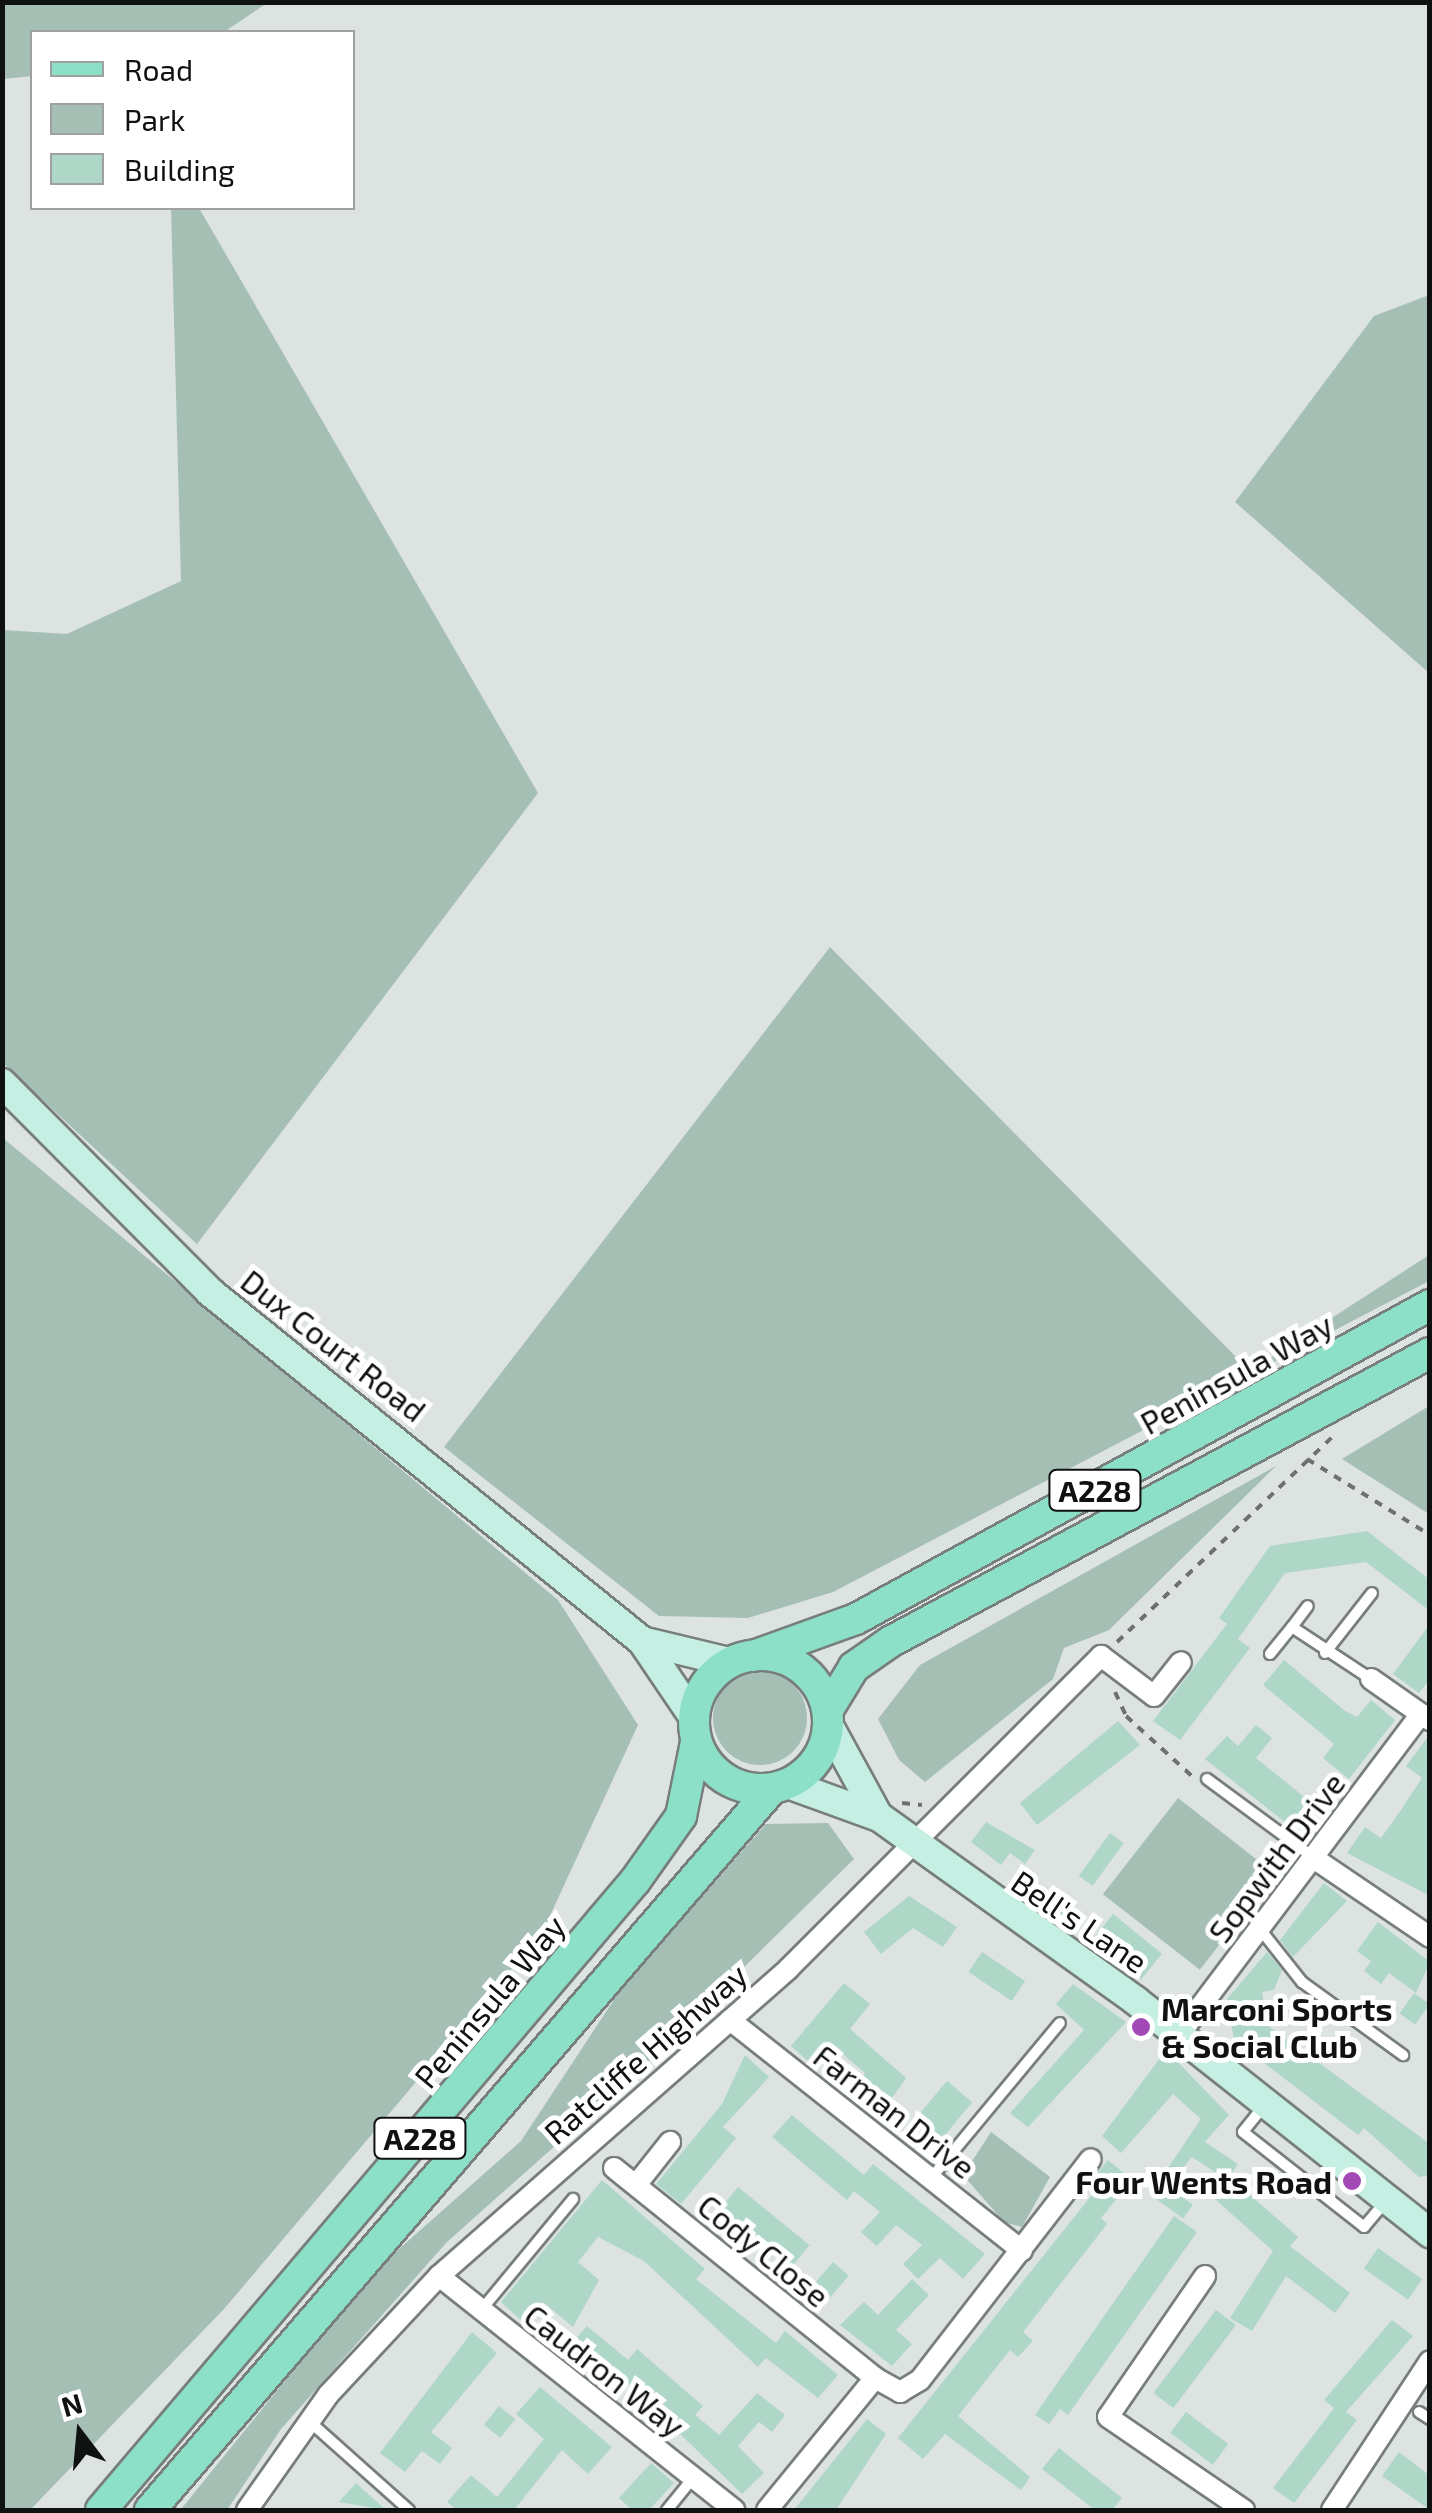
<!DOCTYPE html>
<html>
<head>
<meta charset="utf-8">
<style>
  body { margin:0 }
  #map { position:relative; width:1432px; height:2513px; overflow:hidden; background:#dce3e0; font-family:"Exo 2",sans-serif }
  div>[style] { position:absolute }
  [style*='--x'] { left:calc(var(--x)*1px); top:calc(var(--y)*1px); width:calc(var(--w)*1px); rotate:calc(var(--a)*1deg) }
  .green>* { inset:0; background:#a5bfb5; transform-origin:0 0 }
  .round { border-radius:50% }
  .building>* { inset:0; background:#aed7c7; transform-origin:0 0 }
  .path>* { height:4px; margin-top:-2px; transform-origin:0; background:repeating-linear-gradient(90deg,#6d716f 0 8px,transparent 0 16px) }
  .roads { filter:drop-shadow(2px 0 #777e7b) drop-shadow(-2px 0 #777e7b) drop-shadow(0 2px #777e7b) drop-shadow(0 -2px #777e7b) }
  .lane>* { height:10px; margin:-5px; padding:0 5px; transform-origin:5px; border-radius:5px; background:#fff }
  .street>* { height:20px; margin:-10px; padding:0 10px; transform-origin:10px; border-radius:10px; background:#fff }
  .secondary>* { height:28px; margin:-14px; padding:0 14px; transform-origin:14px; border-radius:14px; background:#c6efe4 }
  .primary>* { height:30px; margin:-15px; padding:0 15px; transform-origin:15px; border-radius:15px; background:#8de0c8 }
  .primary>.ring { margin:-15px; padding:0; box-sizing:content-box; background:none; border:30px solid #8de0c8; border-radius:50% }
  .dots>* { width:28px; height:28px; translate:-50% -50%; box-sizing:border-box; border:5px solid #fff; border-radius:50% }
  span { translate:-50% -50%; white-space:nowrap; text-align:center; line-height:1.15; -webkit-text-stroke:10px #fff; paint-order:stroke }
  .shield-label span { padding:2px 8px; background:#fff; border:2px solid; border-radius:8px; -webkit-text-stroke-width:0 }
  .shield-label { font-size:30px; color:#101211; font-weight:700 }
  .street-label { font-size:32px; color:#101211 }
  .poi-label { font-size:32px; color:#101211; font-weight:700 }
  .left { translate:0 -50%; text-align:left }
  .right { translate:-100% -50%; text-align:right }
  .frame { position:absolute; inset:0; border:5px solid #101211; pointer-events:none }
  .legend { position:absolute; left:30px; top:30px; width:325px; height:180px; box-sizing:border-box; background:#fff; border:2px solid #9fa0a0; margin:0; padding:12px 18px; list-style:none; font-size:30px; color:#101211 }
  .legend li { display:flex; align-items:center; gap:20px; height:50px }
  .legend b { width:50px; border:2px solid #9fa0a0 }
  .north { position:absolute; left:30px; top:2383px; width:100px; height:100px; -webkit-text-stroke:8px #fff; paint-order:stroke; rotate:344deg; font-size:28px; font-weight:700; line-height:40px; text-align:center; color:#101211 }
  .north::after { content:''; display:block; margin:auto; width:35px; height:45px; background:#101211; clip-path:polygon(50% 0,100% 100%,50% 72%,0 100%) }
</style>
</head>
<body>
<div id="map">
  <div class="green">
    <i style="clip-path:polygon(3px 2px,267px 2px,267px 3px,224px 32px,32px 32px,32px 76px,3px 79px)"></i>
    <i style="clip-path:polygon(171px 208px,199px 208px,538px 793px,197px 1244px,2px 1062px,3px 630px,67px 634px,181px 581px)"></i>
    <i style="clip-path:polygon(1429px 295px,1429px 673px,1235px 502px,1374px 316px)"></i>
    <i style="clip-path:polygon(830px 947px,1250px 1371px,1429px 1255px,1429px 1281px,833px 1592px,748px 1618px,659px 1616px,444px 1447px)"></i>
    <i style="clip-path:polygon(3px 1138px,558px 1600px,638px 1725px,542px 1933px,224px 2309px,30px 2510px,2px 2510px)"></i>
    <i style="clip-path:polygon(1429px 1406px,1429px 1514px,1342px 1459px)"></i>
    <i style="clip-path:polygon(1276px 1466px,1109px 1630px,1064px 1648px,1053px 1679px,925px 1782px,899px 1760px,878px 1719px,920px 1665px)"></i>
    <i class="round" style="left:713px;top:1671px;width:94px;height:94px"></i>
    <i style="left:1178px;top:1798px;width:123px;height:122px;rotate:38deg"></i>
    <i style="clip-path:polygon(828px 1823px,854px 1859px,631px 2078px,447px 2242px,281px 2429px,227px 2510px,182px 2508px,373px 2272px,521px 2141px,623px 1986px,766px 1824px)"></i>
    <i style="clip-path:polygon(991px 2132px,1050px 2177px,1022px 2227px,1004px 2222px,963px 2175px)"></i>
  </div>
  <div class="building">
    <i style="clip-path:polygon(1367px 1531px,1430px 1580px,1430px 1611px,1366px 1562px,1285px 1573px,1238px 1639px,1250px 1648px,1180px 1740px,1153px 1721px,1227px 1624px,1219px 1618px,1270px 1546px)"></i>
    <i style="clip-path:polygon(1430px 1624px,1430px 1679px,1419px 1693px,1393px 1674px)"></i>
    <i style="clip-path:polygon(1284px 1660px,1345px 1711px,1357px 1717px,1371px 1700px,1395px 1720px,1349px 1779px,1323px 1758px,1334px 1744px,1263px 1685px)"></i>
    <i style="clip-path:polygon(1118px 1721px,1140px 1745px,1037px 1825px,1020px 1803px)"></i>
    <i style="clip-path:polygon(1256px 1725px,1272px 1738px,1256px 1758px,1324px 1813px,1305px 1838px,1205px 1759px,1227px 1736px,1238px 1746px)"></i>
    <i style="clip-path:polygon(1430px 1734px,1430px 1896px,1347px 1853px,1365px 1827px,1381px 1838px,1399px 1813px,1422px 1778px,1406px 1766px)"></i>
    <i style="clip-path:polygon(986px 1822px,1035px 1850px,1025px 1864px,1010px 1853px,1001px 1865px,971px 1842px)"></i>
    <i style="left:1110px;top:1833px;width:17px;height:53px;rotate:36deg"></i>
    <i style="clip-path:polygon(1324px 1883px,1347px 1901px,1293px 1957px,1280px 1940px)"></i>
    <i style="clip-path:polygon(909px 1896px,957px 1927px,943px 1947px,913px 1928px,881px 1954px,864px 1932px)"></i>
    <i style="left:1051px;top:1897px;width:27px;height:17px;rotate:34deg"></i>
    <i style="left:1113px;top:1914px;width:63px;height:33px;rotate:39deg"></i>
    <i style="clip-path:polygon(1378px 1922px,1430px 1962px,1416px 1993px,1389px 1973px,1381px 1984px,1364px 1971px,1371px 1961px,1357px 1951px)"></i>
    <i style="left:982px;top:1952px;width:52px;height:24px;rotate:34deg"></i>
    <i style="clip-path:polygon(1267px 1952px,1282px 1970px,1274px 1990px,1262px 1992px,1267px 2025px,1430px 2144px,1430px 2175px,1419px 2177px,1364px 2128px,1358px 2135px,1234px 2040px,1227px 1999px)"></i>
    <i style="clip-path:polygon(844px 1983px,870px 2004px,850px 2029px,906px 2078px,892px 2098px,880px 2089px,866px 2107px,849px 2094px,865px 2073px,833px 2046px,815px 2067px,791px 2046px)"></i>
    <i style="clip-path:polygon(1073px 1984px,1126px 2022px,1028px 2127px,1010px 2113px,1084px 2030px,1056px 2004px)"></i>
    <i style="left:1414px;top:1993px;width:19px;height:25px;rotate:35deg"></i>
    <i style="clip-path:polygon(1166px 2050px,1229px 2115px,1205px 2142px,1238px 2164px,1227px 2180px,1192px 2157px,1176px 2175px,1168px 2168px,1201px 2119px,1173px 2094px,1121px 2153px,1102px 2136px)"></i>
    <i style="clip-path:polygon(745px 2055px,769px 2077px,723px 2127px,736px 2138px,681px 2204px,656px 2184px,722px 2104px)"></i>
    <i style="left:947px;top:2081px;width:33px;height:67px;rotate:40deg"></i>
    <i style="clip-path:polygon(792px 2115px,864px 2175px,873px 2164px,985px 2254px,963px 2279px,940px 2258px,918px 2279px,903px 2264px,922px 2245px,896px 2225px,877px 2246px,861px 2232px,880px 2212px,854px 2191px,847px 2200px,772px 2137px)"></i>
    <i style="clip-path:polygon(1108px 2160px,1132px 2180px,1101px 2218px,1107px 2224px,1023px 2332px,1033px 2341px,1018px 2357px,1010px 2350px,958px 2416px,1030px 2477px,1021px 2490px,945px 2434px,923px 2459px,898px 2438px,1095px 2191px,1088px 2185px)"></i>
    <i style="clip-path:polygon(1232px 2179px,1298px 2237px,1290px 2246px,1350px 2293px,1335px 2313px,1286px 2276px,1252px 2331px,1230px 2318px,1273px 2251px,1215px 2199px)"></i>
    <i style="clip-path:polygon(602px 2180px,705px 2269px,696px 2279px,776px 2343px,785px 2331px,838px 2375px,818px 2398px,766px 2358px,758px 2367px,644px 2261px,598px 2237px,578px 2262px,599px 2280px,573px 2327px,543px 2302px,524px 2323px,501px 2302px)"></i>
    <i style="left:1163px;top:2183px;width:37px;height:17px;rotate:36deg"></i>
    <i style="left:738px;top:2187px;width:92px;height:29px;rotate:39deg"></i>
    <i style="clip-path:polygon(1174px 2216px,1197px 2232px,1068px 2415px,1060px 2409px,1049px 2424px,1035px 2415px)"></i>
    <i style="left:1378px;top:2248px;width:54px;height:25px;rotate:35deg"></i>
    <i style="left:833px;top:2262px;width:21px;height:29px;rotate:41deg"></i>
    <i style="clip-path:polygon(912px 2279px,929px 2295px,896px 2330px,912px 2344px,892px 2366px,840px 2325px,864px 2302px,878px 2315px)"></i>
    <i style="left:1216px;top:2310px;width:25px;height:104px;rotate:37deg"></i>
    <i style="clip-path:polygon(1392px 2320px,1413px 2336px,1346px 2412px,1357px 2420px,1294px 2503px,1273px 2488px,1334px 2408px,1324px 2400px)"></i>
    <i style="clip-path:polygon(587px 2326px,628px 2360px,637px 2349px,703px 2406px,695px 2415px,719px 2435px,757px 2393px,785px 2415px,772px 2432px,759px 2422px,738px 2446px,764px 2473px,742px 2494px,605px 2361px,594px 2374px,566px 2351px)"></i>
    <i style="clip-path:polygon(472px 2332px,497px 2353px,431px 2432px,452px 2448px,440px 2464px,422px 2451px,405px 2472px,380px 2453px)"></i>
    <i style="clip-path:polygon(540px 2387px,612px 2447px,588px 2474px,562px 2450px,514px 2510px,457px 2510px,447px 2502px,471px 2475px,497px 2497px,544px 2439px,516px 2414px)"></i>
    <i style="left:499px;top:2406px;width:21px;height:24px;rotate:39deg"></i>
    <i style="left:1186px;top:2412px;width:53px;height:26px;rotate:37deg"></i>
    <i style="clip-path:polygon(867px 2419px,886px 2434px,836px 2510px,794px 2510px)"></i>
    <i style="clip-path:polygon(1059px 2448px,1122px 2498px,1112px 2510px,1095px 2510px,1042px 2469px)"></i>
    <i style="clip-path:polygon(1399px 2452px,1430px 2476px,1430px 2510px,1382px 2476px)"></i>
    <i style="clip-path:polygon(651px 2463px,674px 2483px,649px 2510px,632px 2510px,619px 2498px)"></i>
    <i style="clip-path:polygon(356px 2483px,386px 2510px,339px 2502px)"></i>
  </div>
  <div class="path">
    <i style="--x:1307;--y:1459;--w:145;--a:31.7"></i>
    <i style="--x:1117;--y:1642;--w:300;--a:-43.6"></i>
    <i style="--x:1115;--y:1692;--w:26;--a:65"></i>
    <i style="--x:1126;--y:1716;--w:89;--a:42.3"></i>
    <i style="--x:902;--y:1803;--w:20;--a:6"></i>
  </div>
  <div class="roads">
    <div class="lane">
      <i style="--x:1292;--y:1627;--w:26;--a:-53"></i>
      <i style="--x:1325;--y:1653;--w:76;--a:-51.9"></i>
      <i style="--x:1270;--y:1654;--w:35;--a:-51"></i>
      <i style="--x:1292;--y:1627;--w:95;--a:33.4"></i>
      <i style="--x:1207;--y:1779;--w:133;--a:36.4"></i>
      <i style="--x:1260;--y:1929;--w:68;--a:51.6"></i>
      <i style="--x:1302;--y:1982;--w:125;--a:35.9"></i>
      <i style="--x:1263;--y:2107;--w:32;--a:129"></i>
      <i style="--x:1243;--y:2132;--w:154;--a:38.1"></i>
      <i style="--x:1364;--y:2227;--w:33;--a:-50"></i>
      <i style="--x:932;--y:2177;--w:200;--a:-50.3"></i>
      <i style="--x:482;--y:2309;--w:143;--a:-50.4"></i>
      <i style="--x:1419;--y:2412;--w:13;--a:32"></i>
      <i style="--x:309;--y:2421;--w:134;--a:41.7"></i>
      <i style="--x:667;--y:2510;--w:41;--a:-50.9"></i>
    </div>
    <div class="street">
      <i style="--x:1371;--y:1679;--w:61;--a:35"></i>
      <i style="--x:1315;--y:1859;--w:139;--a:34.1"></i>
      <i style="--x:730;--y:2020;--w:372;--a:38.3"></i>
      <i style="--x:1179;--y:2035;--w:402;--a:-53"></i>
      <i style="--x:1421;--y:1714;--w:11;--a:34"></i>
      <i style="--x:614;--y:2168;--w:335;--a:38.8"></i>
      <i style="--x:636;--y:2185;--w:55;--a:-51.7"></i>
      <i style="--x:439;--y:2276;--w:377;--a:38.4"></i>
      <i style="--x:1205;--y:2276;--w:171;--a:124.5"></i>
      <i style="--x:1108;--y:2417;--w:165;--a:34.4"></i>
      <i style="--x:247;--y:2510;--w:141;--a:-54.8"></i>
      <i style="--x:328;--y:2395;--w:163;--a:-47"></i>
      <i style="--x:439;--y:2276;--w:465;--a:-41.3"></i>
      <i style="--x:788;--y:1969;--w:443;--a:-45"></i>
      <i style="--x:1101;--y:1656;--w:66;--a:37"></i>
      <i style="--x:1154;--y:1696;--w:43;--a:-51.5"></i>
      <i style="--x:767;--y:2510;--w:171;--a:-50.7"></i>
      <i style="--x:875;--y:2378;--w:29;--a:29"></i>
      <i style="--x:900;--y:2392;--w:23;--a:-31"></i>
      <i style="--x:920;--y:2380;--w:279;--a:-52.3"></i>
      <i style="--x:1332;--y:2510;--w:178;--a:-56.7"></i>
    </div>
    <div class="secondary">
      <i style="--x:2;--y:1083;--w:295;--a:45.1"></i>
      <i style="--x:210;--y:1292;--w:555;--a:38.93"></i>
      <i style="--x:642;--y:1641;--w:91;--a:55.8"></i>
      <i style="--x:642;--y:1641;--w:89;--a:13.6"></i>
      <i style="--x:829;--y:1726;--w:102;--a:61.4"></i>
      <i style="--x:878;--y:1816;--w:317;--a:35.6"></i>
      <i style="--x:1136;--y:2001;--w:375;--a:38.3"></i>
      <i style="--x:788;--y:1784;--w:94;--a:20"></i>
    </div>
    <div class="primary">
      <i class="ring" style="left:694px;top:1655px;width:104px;height:104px"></i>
      <i style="--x:753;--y:1656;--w:109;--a:-19.8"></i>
      <i style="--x:856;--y:1619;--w:654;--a:-28.68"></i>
      <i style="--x:829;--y:1708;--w:48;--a:-58.6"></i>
      <i style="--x:854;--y:1667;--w:44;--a:-34.8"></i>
      <i style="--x:890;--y:1642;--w:612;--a:-28.16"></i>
      <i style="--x:101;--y:2510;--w:825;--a:-49.67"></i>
      <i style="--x:635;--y:1881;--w:80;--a:-54.7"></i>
      <i style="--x:681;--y:1816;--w:76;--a:-78.5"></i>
      <i style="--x:150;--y:2510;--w:949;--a:-49.23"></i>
    </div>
  </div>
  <div class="dots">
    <i style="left:1141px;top:2027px;background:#a249b5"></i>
    <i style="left:1352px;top:2181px;background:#a249b5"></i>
  </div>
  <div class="shield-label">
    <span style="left:1095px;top:1490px">A228</span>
    <span style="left:420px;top:2138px">A228</span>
  </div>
  <div class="street-label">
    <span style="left:334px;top:1345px;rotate:38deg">Dux Court Road</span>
    <span style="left:1236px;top:1373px;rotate:-29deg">Peninsula Way</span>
    <span style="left:1276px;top:1857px;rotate:-53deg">Sopwith Drive</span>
    <span style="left:1080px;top:1921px;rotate:34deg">Bell's Lane</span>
    <span style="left:489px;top:2001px;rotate:-50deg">Peninsula Way</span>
    <span style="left:645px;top:2053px;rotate:-41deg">Ratcliffe Highway</span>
    <span style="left:895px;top:2111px;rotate:38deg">Farman Drive</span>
    <span style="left:764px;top:2250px;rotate:39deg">Cody Close</span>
    <span style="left:605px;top:2370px;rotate:38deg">Caudron Way</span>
  </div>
  <div class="poi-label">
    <span class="left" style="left:1161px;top:2027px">Marconi Sports<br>&amp; Social Club</span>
    <span class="right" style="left:1332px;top:2181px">Four Wents Road</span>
  </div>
  <div class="frame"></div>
  <ul class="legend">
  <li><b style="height:12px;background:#8de0c8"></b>Road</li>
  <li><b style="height:28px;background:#a5bfb5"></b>Park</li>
  <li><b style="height:28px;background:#aed7c7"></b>Building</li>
  </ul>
  <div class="north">N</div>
</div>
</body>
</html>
